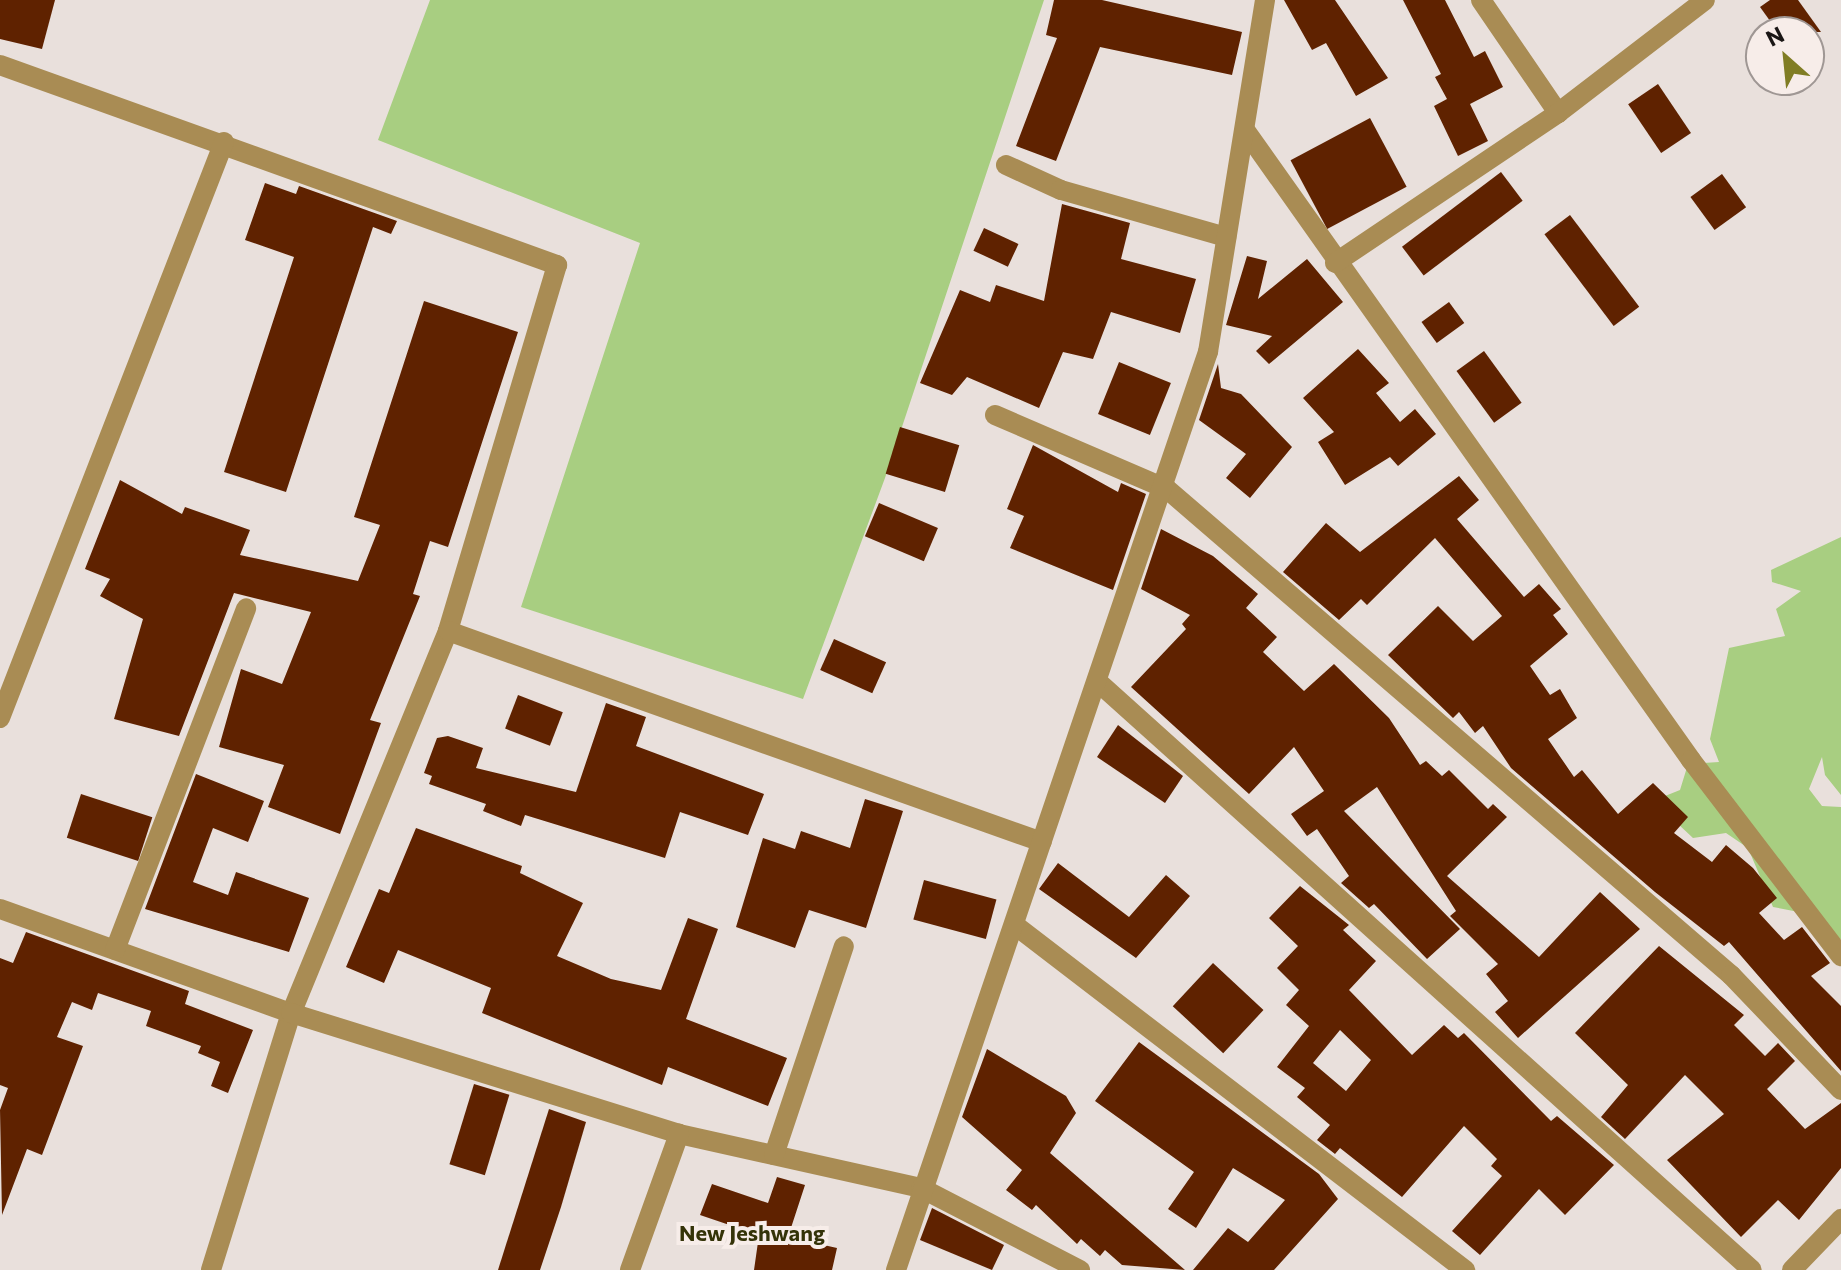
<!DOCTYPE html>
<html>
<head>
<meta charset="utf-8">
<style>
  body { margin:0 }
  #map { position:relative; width:1841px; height:1270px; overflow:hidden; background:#e9e0dc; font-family:Commissioner,sans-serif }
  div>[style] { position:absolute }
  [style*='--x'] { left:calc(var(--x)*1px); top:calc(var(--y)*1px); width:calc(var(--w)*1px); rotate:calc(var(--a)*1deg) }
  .green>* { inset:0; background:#a8ce81 }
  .building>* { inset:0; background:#5f2200; transform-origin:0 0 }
  .minor>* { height:20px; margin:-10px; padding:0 10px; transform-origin:10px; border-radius:10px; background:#a98c54 }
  span { translate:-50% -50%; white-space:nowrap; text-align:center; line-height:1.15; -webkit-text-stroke:8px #f7ede9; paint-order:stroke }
  .neighbourhood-label { font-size:22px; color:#343308; font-weight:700 }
  .north { position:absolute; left:1745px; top:16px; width:80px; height:80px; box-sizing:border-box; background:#f7ede9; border:2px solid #9f9794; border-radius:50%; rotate:333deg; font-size:22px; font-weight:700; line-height:32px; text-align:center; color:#1a1615 }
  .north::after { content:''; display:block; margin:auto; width:28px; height:36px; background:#807d24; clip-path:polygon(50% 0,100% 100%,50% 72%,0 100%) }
</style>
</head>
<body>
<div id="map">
  <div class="green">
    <i style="clip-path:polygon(430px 0,1044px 0,885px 478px,803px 699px,521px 607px,640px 243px,378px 140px)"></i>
    <i style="clip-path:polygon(1841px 537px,1841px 795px,1825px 775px,1822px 757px,1809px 789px,1822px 806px,1841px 807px,1841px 939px,1833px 940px,1809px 914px,1773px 907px,1748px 848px,1726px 833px,1693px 838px,1661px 808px,1660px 798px,1680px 790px,1688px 764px,1719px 762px,1710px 739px,1729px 648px,1785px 636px,1776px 609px,1801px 591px,1772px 582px,1771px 570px)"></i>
  </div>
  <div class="building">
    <i style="clip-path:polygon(0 0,55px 0,42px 49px,0 39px)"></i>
    <i style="clip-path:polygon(1054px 0,1102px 0,1242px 32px,1232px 75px,1100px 47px,1056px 161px,1016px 146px,1057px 38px,1046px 35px)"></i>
    <i style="clip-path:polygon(1284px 0,1335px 0,1388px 78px,1356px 96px,1326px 43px,1312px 50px)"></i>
    <i style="clip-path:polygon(1403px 0,1445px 0,1474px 57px,1485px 51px,1503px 87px,1470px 104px,1488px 141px,1458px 156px,1434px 106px,1447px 99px,1435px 77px,1441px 74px)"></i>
    <i style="clip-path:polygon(1770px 0,1798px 0,1821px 32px,1778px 32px,1760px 7px)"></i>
    <i style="left:1658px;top:84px;width:59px;height:36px;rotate:56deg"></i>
    <i style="left:1370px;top:118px;width:78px;height:90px;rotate:62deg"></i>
    <i style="left:1501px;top:172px;width:36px;height:124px;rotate:53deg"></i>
    <i style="left:1722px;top:174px;width:41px;height:39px;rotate:54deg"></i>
    <i style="clip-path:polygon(265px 183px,296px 194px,299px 186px,397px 221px,391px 234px,373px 227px,286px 492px,224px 472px,294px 257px,245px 240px)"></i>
    <i style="clip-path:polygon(1062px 204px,1130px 223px,1121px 259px,1196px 279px,1180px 333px,1111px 312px,1093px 359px,1063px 352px,1039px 408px,967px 377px,952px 395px,920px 383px,960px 290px,990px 302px,996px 285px,1044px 301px)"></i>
    <i style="left:1570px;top:215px;width:115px;height:32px;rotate:53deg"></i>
    <i style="left:984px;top:228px;width:38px;height:25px;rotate:25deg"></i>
    <i style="clip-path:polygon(1247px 256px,1267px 261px,1258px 299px,1307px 259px,1343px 302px,1269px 364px,1256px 351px,1272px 336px,1226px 325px)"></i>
    <i style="clip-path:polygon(424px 301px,518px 332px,448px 547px,430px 541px,413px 594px,420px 596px,370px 720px,381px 723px,340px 834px,268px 807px,284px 765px,219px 747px,241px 669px,282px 684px,311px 612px,234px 593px,179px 736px,114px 719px,143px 619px,100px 596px,110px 579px,85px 569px,120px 480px,182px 514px,185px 507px,250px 530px,240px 555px,358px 581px,380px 525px,354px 517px)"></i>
    <i style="left:1449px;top:302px;width:26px;height:34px;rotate:54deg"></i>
    <i style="clip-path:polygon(1358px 349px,1389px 383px,1376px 393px,1400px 422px,1415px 409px,1436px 434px,1398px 466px,1390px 457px,1345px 485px,1318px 442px,1334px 432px,1303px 398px)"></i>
    <i style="left:1484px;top:351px;width:64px;height:34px;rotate:54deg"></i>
    <i style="left:1119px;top:362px;width:56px;height:56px;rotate:22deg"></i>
    <i style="clip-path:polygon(1218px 364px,1221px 388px,1241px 394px,1292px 447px,1250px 498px,1226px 478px,1246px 454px,1199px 420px)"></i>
    <i style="left:900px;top:427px;width:62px;height:49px;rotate:17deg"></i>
    <i style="clip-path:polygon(1033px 445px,1118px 492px,1121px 483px,1146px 494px,1113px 590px,1010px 548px,1024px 516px,1007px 509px)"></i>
    <i style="clip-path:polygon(1459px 476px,1479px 500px,1457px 519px,1524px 597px,1539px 584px,1561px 609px,1553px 615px,1568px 634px,1530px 666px,1550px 695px,1560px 689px,1577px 718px,1548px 739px,1574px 777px,1582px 770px,1618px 814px,1653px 783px,1688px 817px,1674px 833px,1712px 862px,1726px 845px,1753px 868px,1777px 898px,1759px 913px,1784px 940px,1802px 927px,1830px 963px,1811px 976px,1841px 1006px,1841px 1071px,1729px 942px,1724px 946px,1655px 892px,1511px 768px,1483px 726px,1475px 733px,1459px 712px,1453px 718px,1388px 655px,1438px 606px,1473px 641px,1502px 616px,1435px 538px,1367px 605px,1361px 599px,1339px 620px,1283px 572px,1326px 523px,1360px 552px)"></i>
    <i style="left:879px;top:503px;width:64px;height:36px;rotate:23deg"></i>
    <i style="clip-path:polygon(1161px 529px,1213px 556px,1258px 594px,1246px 608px,1277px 637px,1263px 652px,1304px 691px,1334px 664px,1389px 718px,1420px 765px,1426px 761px,1442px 776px,1449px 770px,1488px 809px,1493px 804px,1507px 817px,1447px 876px,1539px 957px,1600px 892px,1640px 929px,1518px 1038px,1495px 1012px,1508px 1001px,1486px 974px,1498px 964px,1450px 916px,1456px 911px,1377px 787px,1344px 811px,1460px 929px,1427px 959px,1374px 904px,1369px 908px,1341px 883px,1349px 876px,1317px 829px,1307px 836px,1291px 814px,1324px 791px,1294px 747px,1249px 794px,1131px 687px,1186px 629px,1182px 624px,1190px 615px,1141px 589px)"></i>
    <i style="left:834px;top:639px;width:57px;height:34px;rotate:24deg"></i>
    <i style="left:518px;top:695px;width:48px;height:36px;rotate:21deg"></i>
    <i style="clip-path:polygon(606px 703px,646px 717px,636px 746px,764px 794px,748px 835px,680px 812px,665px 858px,525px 815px,521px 826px,483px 811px,486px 804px,429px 784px,432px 776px,424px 773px,437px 738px,448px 736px,483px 748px,476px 768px,576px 792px)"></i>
    <i style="clip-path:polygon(1118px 725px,1183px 776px,1165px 803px,1097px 757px)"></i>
    <i style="clip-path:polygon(196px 774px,264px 801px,248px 842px,213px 828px,193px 882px,228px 895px,236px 872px,309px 898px,289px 952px,145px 909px)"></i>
    <i style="left:81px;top:794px;width:75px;height:46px;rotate:18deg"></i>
    <i style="clip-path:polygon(865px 799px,903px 811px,866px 928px,809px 910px,795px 948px,736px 927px,763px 838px,795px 849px,801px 831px,850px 848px)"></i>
    <i style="clip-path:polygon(416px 828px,522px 866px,520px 873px,583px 903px,557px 956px,611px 979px,661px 990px,688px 918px,718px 929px,686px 1019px,787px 1058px,768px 1106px,668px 1067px,662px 1085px,482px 1013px,491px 988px,398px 950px,384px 983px,346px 967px,379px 889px,389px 893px)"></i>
    <i style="clip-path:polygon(1058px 863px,1129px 917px,1166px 875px,1190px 896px,1136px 958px,1039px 889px)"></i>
    <i style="left:924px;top:880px;width:75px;height:41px;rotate:15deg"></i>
    <i style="clip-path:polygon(evenodd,1300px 886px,1349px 925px,1343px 930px,1376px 961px,1349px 990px,1412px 1055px,1444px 1025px,1458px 1038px,1464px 1033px,1551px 1121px,1557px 1116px,1614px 1165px,1565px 1215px,1539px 1189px,1480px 1255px,1452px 1231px,1502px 1176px,1491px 1166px,1497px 1159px,1464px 1126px,1402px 1197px,1340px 1148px,1335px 1154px,1317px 1140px,1330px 1125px,1297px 1097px,1305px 1088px,1277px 1067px,1309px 1026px,1286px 1005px,1299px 990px,1277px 968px,1298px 946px,1269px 918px,1300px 886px,1340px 1030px,1371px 1060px,1346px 1091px,1313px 1063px,1340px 1030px)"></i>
    <i style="clip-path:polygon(26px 932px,189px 991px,185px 1004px,253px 1030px,228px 1093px,211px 1086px,220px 1062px,198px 1053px,201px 1046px,146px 1026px,151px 1011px,98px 993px,92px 1010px,72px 1002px,57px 1037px,83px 1046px,42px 1155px,27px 1149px,2px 1215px,0 1110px,8px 1088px,0 1085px,0 958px,13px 963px)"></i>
    <i style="clip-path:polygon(1659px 946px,1744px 1015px,1734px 1025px,1765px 1056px,1778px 1043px,1795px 1061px,1767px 1089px,1805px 1129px,1841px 1103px,1841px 1168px,1799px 1220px,1778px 1200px,1741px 1237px,1667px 1160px,1724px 1114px,1685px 1075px,1625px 1139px,1601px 1117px,1628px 1085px,1575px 1033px)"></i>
    <i style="left:1213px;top:963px;width:69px;height:59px;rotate:43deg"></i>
    <i style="clip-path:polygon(1139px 1042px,1319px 1174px,1338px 1199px,1274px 1270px,1193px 1270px,1228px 1228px,1248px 1242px,1285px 1200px,1233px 1168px,1196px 1228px,1168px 1209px,1194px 1172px,1095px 1101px)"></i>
    <i style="clip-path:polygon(987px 1049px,1066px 1096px,1076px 1113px,1050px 1153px,1185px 1270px,1122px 1265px,1105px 1250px,1100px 1256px,1081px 1239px,1077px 1244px,1036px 1205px,1032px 1210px,1006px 1190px,1022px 1170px,962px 1117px)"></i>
    <i style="left:474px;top:1084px;width:37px;height:84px;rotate:17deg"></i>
    <i style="clip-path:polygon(549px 1109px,586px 1122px,561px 1207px,540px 1270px,498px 1270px)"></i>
    <i style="clip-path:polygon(777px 1177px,805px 1185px,788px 1237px,837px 1248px,832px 1270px,754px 1270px,759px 1235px,700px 1215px,712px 1184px,768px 1203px)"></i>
    <i style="clip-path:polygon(932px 1208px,1004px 1245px,992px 1270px,920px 1240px)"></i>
  </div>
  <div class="minor">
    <i style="--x:1481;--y:0;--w:137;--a:55.7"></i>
    <i style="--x:0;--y:65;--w:592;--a:19.75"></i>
    <i style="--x:557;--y:265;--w:382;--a:106.6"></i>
    <i style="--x:448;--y:631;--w:413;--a:112.3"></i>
    <i style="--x:291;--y:1013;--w:269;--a:107.3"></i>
    <i style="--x:1245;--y:130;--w:772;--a:54.7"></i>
    <i style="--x:1691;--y:760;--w:247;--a:52.6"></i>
    <i style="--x:1006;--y:165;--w:60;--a:24.4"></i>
    <i style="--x:1061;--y:190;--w:172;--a:15.9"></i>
    <i style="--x:1335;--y:263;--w:269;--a:-33.9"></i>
    <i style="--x:1558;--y:113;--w:185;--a:-37.5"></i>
    <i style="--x:995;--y:415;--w:187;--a:23.3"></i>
    <i style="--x:1167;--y:489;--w:745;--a:40.75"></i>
    <i style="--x:1731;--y:975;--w:159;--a:46.3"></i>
    <i style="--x:448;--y:631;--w:630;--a:19.56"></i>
    <i style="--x:1098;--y:682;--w:879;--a:41.96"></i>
    <i style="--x:0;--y:718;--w:618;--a:-68.75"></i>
    <i style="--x:0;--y:909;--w:309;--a:19.7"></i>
    <i style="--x:291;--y:1013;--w:406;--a:17.3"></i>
    <i style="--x:679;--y:1134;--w:248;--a:12.6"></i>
    <i style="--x:921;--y:1188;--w:179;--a:27.3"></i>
    <i style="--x:1016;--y:926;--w:566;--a:37.46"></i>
    <i style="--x:115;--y:950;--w:366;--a:-69"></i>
    <i style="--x:774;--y:1155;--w:220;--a:-71.5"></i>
    <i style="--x:630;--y:1270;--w:145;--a:-70.2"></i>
    <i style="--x:896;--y:1270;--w:970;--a:-71.23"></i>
    <i style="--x:1208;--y:352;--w:357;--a:-80.8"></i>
    <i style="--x:1792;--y:1270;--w:71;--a:-46.1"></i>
  </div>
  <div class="neighbourhood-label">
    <span style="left:752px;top:1233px">New Jeshwang</span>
  </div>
  <div class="north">N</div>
</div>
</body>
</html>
